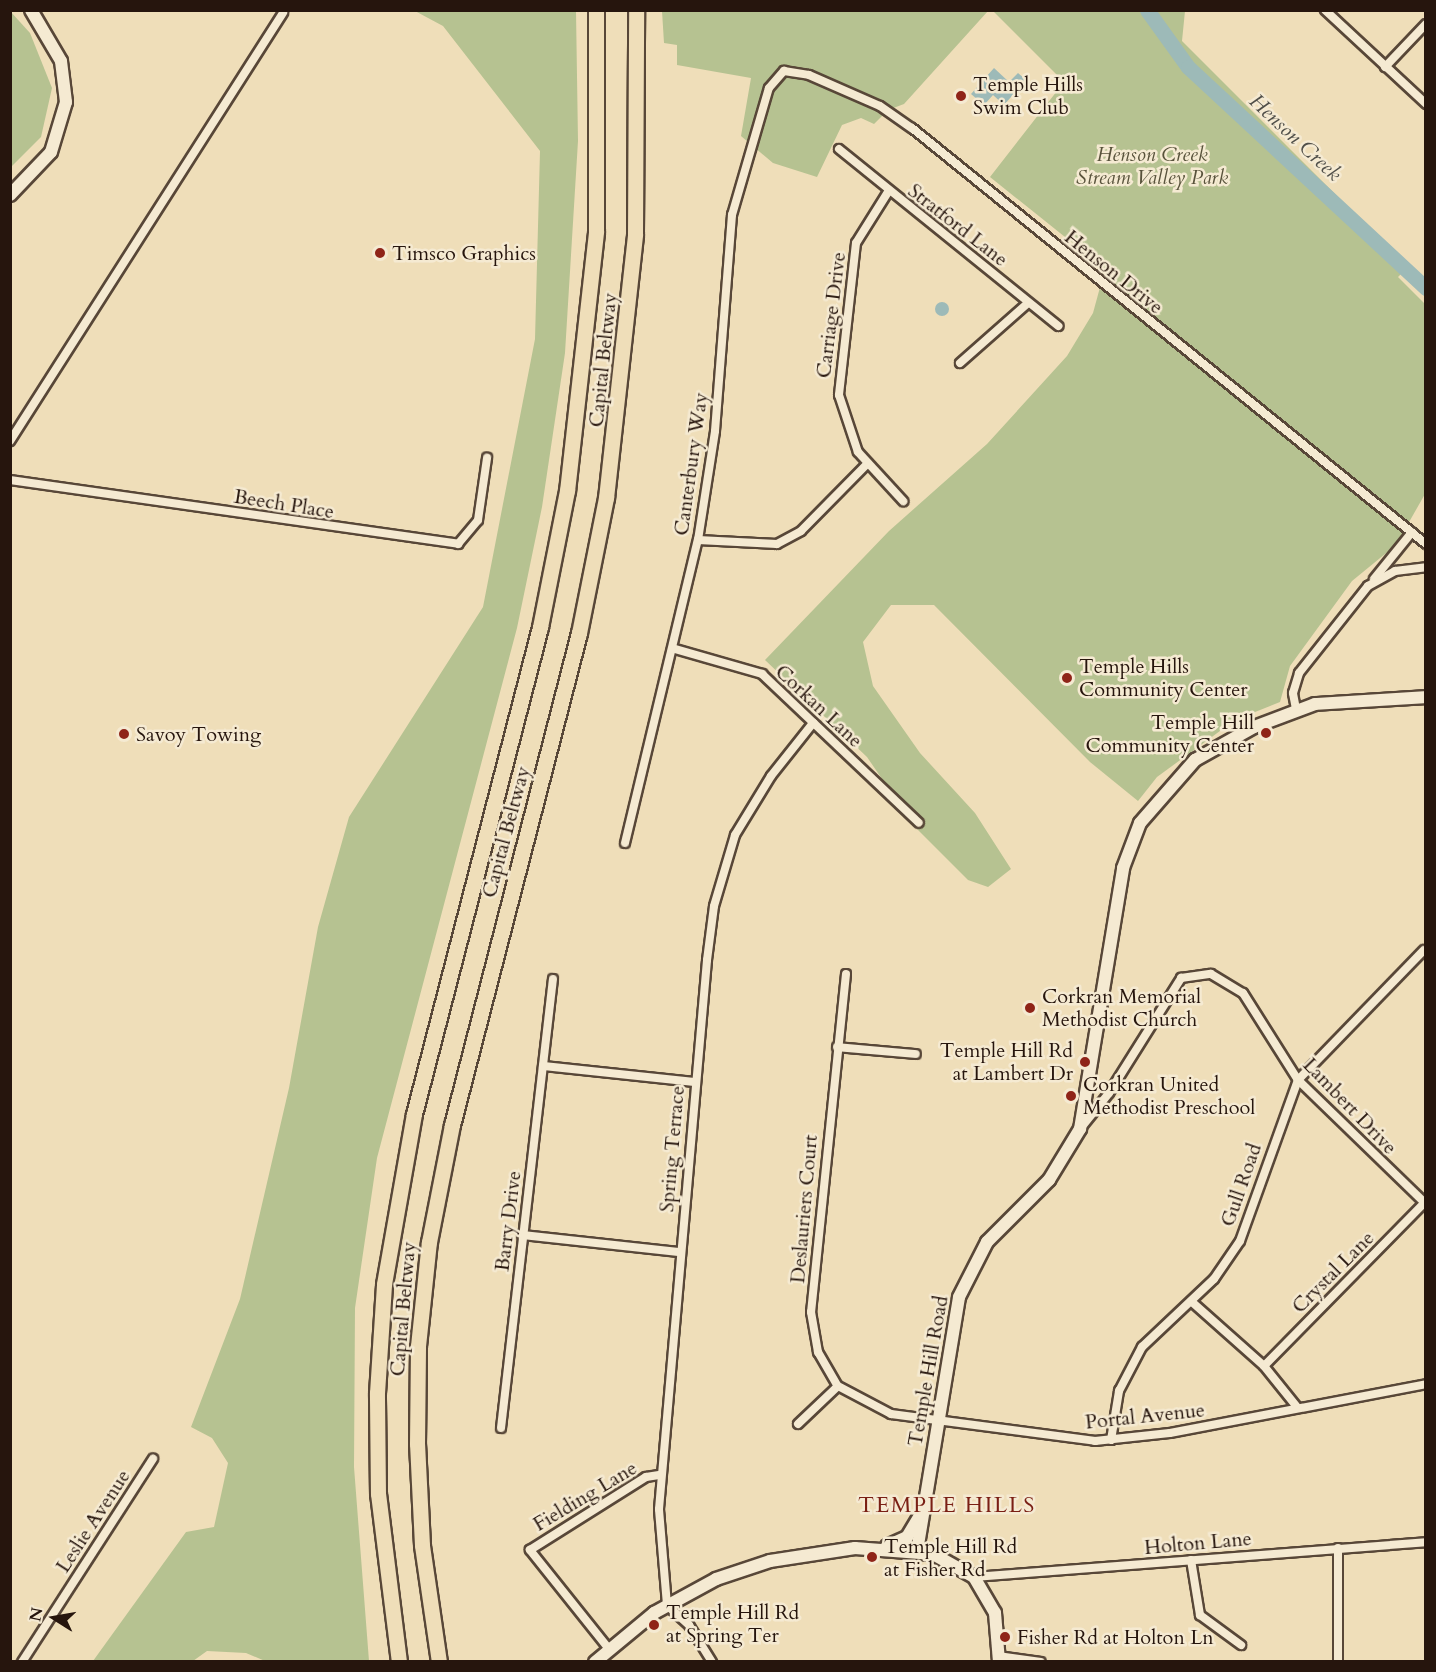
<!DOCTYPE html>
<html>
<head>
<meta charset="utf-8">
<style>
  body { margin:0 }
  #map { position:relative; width:1436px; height:1672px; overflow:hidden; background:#efdeb9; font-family:Cardo,serif }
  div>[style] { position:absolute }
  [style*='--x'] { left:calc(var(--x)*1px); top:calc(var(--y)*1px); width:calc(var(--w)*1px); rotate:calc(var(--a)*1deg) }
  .green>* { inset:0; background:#b6c291 }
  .water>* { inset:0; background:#9dbab8 }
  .round { border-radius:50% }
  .river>* { height:15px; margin:-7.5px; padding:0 7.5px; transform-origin:7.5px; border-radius:7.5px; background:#9dbab8 }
  .roads { filter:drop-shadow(2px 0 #584738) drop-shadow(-2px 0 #584738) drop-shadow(0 2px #584738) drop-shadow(0 -2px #584738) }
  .street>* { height:8px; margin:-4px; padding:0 4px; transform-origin:4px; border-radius:4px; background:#f5ead2 }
  .secondary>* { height:12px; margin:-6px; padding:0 6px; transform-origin:6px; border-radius:6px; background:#f5ead2 }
  .highway>* { height:15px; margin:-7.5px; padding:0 7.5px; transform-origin:7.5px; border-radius:7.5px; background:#efdeb9 }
  .dots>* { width:16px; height:16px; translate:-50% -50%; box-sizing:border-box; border:3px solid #f5ead2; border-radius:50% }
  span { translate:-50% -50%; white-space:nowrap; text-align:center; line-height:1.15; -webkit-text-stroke:5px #f5ead2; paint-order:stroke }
  .poi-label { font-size:20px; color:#26150d }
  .left { translate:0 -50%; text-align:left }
  .right { translate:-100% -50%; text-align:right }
  .park-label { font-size:20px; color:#58523b; font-style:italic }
  .street-label { font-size:20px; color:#26150d }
  .water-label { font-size:21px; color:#504f49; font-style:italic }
  .quarter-label { font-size:22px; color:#7a1f14; letter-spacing:1.5px }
  .frame { position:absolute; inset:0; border:12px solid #26150d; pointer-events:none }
  .north { position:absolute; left:24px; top:1588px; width:60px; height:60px; -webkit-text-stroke:4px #f5ead2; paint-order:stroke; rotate:281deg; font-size:16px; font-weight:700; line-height:24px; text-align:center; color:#26150d }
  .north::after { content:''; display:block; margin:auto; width:21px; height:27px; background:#26150d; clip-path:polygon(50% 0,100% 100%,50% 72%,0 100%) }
</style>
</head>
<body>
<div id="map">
  <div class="green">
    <i style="clip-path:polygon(10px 11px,30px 33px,52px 88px,41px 137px,11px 167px)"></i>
    <i style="clip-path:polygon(415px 11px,576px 11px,578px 141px,565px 353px,542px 507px,517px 628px,377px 1158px,355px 1308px,354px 1467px,369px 1661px,265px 1661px,246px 1653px,207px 1651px,193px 1661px,93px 1661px,186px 1532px,214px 1527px,228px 1463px,212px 1438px,191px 1427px,240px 1299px,289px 1088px,318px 927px,349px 817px,483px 607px,535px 339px,540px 151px,443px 26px)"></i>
    <i style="clip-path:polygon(662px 11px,988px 11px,904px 104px,888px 110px,874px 124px,861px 118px,842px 125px,817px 177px,773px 163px,741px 136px,751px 78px,677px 65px,677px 45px,664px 43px)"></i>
    <i style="clip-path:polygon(993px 11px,1185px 11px,1182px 41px,1408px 267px,1398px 277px,1425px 304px,1425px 494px,1396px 545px,1352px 581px,1290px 666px,1280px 702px,1235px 720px,1157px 777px,1138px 801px,1090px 762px,934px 605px,891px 605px,863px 642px,873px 686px,920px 753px,975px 813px,1011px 869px,988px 887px,968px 880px,915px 827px,867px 757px,765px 660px,889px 531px,987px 444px,1067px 356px,1093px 313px,1105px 269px,990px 177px,1064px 82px)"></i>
  </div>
  <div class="water">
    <i style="clip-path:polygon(994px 68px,1009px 82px,1018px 73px,1026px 80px,1004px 105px,993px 95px,984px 105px,971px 94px)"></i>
    <i class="round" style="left:935px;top:302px;width:14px;height:14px"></i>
  </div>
  <div class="river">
    <i style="--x:1147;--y:10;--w:70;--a:54.3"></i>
    <i style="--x:1188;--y:67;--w:325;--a:42.9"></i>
  </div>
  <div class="roads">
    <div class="street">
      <i style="--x:1325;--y:10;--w:138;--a:42.9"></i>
      <i style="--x:1385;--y:67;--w:59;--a:-46.4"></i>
      <i style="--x:839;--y:149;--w:282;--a:38.9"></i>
      <i style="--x:888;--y:192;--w:60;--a:122.1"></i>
      <i style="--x:856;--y:243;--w:153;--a:96.4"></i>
      <i style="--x:839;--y:395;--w:60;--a:71.6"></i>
      <i style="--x:858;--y:452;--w:67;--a:47.4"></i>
      <i style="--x:960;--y:363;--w:91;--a:-41.4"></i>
      <i style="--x:10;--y:441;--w:508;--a:-57.47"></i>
      <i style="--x:10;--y:480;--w:453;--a:8.1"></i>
      <i style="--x:458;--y:544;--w:31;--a:-50"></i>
      <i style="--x:478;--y:520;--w:63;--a:-81.7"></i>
      <i style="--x:698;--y:540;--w:79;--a:2.9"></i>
      <i style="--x:777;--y:544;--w:27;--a:-28"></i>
      <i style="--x:801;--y:531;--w:93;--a:-45.4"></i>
      <i style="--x:1374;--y:579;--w:60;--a:-51"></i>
      <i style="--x:675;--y:649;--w:91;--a:16"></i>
      <i style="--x:762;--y:674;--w:216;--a:43.5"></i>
      <i style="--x:1296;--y:709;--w:16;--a:-101"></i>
      <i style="--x:1293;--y:693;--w:21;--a:-73"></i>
      <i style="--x:1299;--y:673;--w:111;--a:-51.6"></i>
      <i style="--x:1368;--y:586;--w:31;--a:-29"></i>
      <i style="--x:1395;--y:571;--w:31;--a:-7"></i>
      <i style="--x:625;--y:843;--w:312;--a:-76.5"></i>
      <i style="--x:698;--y:540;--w:110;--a:-81.1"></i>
      <i style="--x:715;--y:431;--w:217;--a:-85.5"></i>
      <i style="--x:732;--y:215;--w:132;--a:-73.8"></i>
      <i style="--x:769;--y:88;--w:23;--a:-49"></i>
      <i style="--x:784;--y:71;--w:25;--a:9"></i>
      <i style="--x:809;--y:75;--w:77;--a:23.6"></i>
      <i style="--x:880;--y:106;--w:39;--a:35"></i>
      <i style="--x:912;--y:128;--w:661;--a:38.98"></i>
      <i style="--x:846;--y:974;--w:340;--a:95.9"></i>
      <i style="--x:811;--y:1312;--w:41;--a:80.1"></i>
      <i style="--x:818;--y:1352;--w:39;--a:60"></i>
      <i style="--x:838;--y:1386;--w:60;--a:27.8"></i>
      <i style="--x:891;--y:1414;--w:206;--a:7.5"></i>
      <i style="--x:1095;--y:1441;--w:75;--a:-6.1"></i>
      <i style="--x:1170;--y:1433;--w:261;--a:-10.8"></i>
      <i style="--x:837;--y:1047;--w:79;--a:5.1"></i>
      <i style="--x:543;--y:1066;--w:153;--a:6"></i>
      <i style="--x:1080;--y:1129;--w:46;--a:-51.1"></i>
      <i style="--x:1109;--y:1093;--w:136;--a:-57.9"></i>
      <i style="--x:1181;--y:978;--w:30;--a:-8"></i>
      <i style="--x:1211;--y:974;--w:37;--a:31"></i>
      <i style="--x:1243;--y:993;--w:103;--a:57.7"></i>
      <i style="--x:1298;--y:1080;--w:178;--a:44.1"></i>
      <i style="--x:522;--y:1235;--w:158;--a:6.2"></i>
      <i style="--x:1192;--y:1302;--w:96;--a:41.6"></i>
      <i style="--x:1264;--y:1366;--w:53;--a:51.2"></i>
      <i style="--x:1264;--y:1366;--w:231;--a:-45.5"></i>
      <i style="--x:798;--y:1424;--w:55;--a:-43.5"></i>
      <i style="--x:501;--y:1428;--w:452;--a:-83.4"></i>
      <i style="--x:1111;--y:1440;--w:50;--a:-80.7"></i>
      <i style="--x:1119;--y:1391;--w:50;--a:-62.4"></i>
      <i style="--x:1142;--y:1347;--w:99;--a:-43.4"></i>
      <i style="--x:1214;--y:1279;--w:46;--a:-55.6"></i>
      <i style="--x:1240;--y:1241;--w:171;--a:-70.2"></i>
      <i style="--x:1298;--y:1080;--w:181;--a:-45.9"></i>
      <i style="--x:1338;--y:1548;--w:114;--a:90"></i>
      <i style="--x:1191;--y:1560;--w:56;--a:80.7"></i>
      <i style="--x:1200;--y:1615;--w:51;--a:36.2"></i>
      <i style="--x:974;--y:1577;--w:453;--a:-4.4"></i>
      <i style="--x:609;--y:1649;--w:127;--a:-128.6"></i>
      <i style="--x:530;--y:1550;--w:137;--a:-32.2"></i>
      <i style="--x:646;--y:1477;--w:13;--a:-9"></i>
      <i style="--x:998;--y:1656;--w:43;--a:7.9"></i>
      <i style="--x:22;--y:1662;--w:242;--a:-57.2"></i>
      <i style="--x:712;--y:1662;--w:44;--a:-121.9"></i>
      <i style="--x:689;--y:1625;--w:30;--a:-138"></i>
      <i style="--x:667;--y:1605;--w:96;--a:-94.8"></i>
      <i style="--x:659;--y:1509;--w:551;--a:-85"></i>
      <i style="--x:707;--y:960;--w:54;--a:-82.6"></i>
      <i style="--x:714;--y:906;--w:74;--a:-73.5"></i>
      <i style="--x:735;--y:835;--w:69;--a:-58.6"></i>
      <i style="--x:771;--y:776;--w:68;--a:-51.6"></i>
    </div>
    <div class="secondary">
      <i style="--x:10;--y:195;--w:59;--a:-46.4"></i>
      <i style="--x:51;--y:152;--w:52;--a:-73.3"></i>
      <i style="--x:66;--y:102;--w:41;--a:-97"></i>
      <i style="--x:61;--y:61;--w:59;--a:-120.5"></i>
      <i style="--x:887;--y:1546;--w:22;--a:-24"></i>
      <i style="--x:907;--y:1537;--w:23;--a:-59"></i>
      <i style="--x:917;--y:1551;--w:257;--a:-80.6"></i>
      <i style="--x:959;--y:1297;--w:62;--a:-63"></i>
      <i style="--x:987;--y:1242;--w:88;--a:-45"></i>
      <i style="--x:1049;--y:1180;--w:60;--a:-58.7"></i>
      <i style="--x:1080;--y:1129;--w:265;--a:-80.6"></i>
      <i style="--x:1123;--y:868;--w:48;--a:-69.3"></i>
      <i style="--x:1140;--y:823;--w:84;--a:-48.9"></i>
      <i style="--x:1195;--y:760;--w:68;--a:-29.2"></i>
      <i style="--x:1254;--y:727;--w:65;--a:-20.7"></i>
      <i style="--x:1315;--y:704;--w:111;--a:-3.6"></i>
      <i style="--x:595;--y:1662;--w:77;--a:-39.7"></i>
      <i style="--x:654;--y:1613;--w:71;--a:-28.7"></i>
      <i style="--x:716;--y:1579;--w:57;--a:-18.4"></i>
      <i style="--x:770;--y:1561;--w:86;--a:-8.7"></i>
      <i style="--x:855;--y:1548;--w:78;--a:4.4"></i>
      <i style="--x:933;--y:1554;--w:47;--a:29.3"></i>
      <i style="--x:974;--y:1577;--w:42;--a:59.7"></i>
      <i style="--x:995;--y:1613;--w:49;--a:85.3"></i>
    </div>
    <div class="highway">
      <i style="--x:399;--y:1662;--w:169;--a:-97.1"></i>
      <i style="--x:378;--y:1494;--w:101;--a:-90.6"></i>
      <i style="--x:377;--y:1393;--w:109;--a:-86.3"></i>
      <i style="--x:384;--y:1284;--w:173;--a:-80"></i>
      <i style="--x:414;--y:1114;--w:503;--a:-75.49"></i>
      <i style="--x:540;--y:627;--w:139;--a:-78.8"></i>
      <i style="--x:567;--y:491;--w:262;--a:-83.6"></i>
      <i style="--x:596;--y:231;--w:221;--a:-90"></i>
      <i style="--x:439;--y:1662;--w:118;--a:-98.3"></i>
      <i style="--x:422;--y:1545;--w:101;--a:-92.8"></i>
      <i style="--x:417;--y:1444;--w:98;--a:-89.4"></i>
      <i style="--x:418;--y:1346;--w:105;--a:-84"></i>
      <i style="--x:429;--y:1242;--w:119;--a:-78.9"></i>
      <i style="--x:452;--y:1125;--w:508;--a:-75.53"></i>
      <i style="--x:579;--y:633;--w:138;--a:-78.7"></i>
      <i style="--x:606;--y:498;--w:266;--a:-83.7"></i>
      <i style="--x:635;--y:234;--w:224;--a:-89.7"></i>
    </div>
  </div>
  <div class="dots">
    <i style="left:961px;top:96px;background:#8f2418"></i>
    <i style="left:380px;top:253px;background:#8f2418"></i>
    <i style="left:1067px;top:678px;background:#8f2418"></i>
    <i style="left:1266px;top:733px;background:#8f2418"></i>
    <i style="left:124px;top:734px;background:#8f2418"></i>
    <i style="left:1030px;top:1008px;background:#8f2418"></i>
    <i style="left:1085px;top:1062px;background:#8f2418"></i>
    <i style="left:1071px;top:1096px;background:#8f2418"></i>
    <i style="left:872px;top:1557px;background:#8f2418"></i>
    <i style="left:654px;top:1625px;background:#8f2418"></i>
    <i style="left:1005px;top:1637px;background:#8f2418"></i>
  </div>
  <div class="poi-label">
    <span class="left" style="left:973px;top:96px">Temple Hills<br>Swim Club</span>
    <span class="left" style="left:392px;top:253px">Timsco Graphics</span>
    <span class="left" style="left:1079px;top:678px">Temple Hills<br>Community Center</span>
    <span class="right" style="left:1254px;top:734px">Temple Hill<br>Community Center</span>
    <span class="left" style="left:136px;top:734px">Savoy Towing</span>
    <span class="left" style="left:1042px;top:1008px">Corkran Memorial<br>Methodist Church</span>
    <span class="right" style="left:1073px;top:1062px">Temple Hill Rd<br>at Lambert Dr</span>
    <span class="left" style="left:1083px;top:1096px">Corkran United<br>Methodist Preschool</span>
    <span class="left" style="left:884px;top:1558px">Temple Hill Rd<br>at Fisher Rd</span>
    <span class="left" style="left:666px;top:1624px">Temple Hill Rd<br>at Spring Ter</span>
    <span class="left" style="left:1017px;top:1637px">Fisher Rd at Holton Ln</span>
  </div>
  <div class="park-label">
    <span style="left:1152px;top:166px">Henson Creek<br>Stream Valley Park</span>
  </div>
  <div class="street-label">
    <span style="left:958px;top:225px;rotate:38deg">Stratford Lane</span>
    <span style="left:1114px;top:272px;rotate:39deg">Henson Drive</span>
    <span style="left:831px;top:315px;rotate:-83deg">Carriage Drive</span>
    <span style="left:603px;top:360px;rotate:-84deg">Capital Beltway</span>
    <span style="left:691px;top:464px;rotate:-82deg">Canterbury Way</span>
    <span style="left:284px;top:504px;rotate:9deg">Beech Place</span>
    <span style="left:819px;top:706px;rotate:43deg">Corkan Lane</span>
    <span style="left:506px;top:832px;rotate:-75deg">Capital Beltway</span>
    <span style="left:1350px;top:1106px;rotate:46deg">Lambert Drive</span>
    <span style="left:672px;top:1149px;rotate:-85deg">Spring Terrace</span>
    <span style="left:1241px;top:1185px;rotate:-71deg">Gull Road</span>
    <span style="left:804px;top:1209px;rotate:-85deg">Deslauriers Court</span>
    <span style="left:508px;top:1221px;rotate:-83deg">Barry Drive</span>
    <span style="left:1333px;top:1272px;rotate:-45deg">Crystal Lane</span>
    <span style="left:403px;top:1309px;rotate:-85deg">Capital Beltway</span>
    <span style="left:928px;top:1371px;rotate:-80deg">Temple Hill Road</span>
    <span style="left:1145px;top:1416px;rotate:-6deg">Portal Avenue</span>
    <span style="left:585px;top:1496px;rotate:-31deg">Fielding Lane</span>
    <span style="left:93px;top:1521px;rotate:-57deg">Leslie Avenue</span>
    <span style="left:1198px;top:1543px;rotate:-5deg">Holton Lane</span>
  </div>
  <div class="water-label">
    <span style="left:1295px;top:138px;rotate:43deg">Henson Creek</span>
  </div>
  <div class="quarter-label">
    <span style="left:947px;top:1506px">TEMPLE HILLS</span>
  </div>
  <div class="frame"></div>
  <div class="north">N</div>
</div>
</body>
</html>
